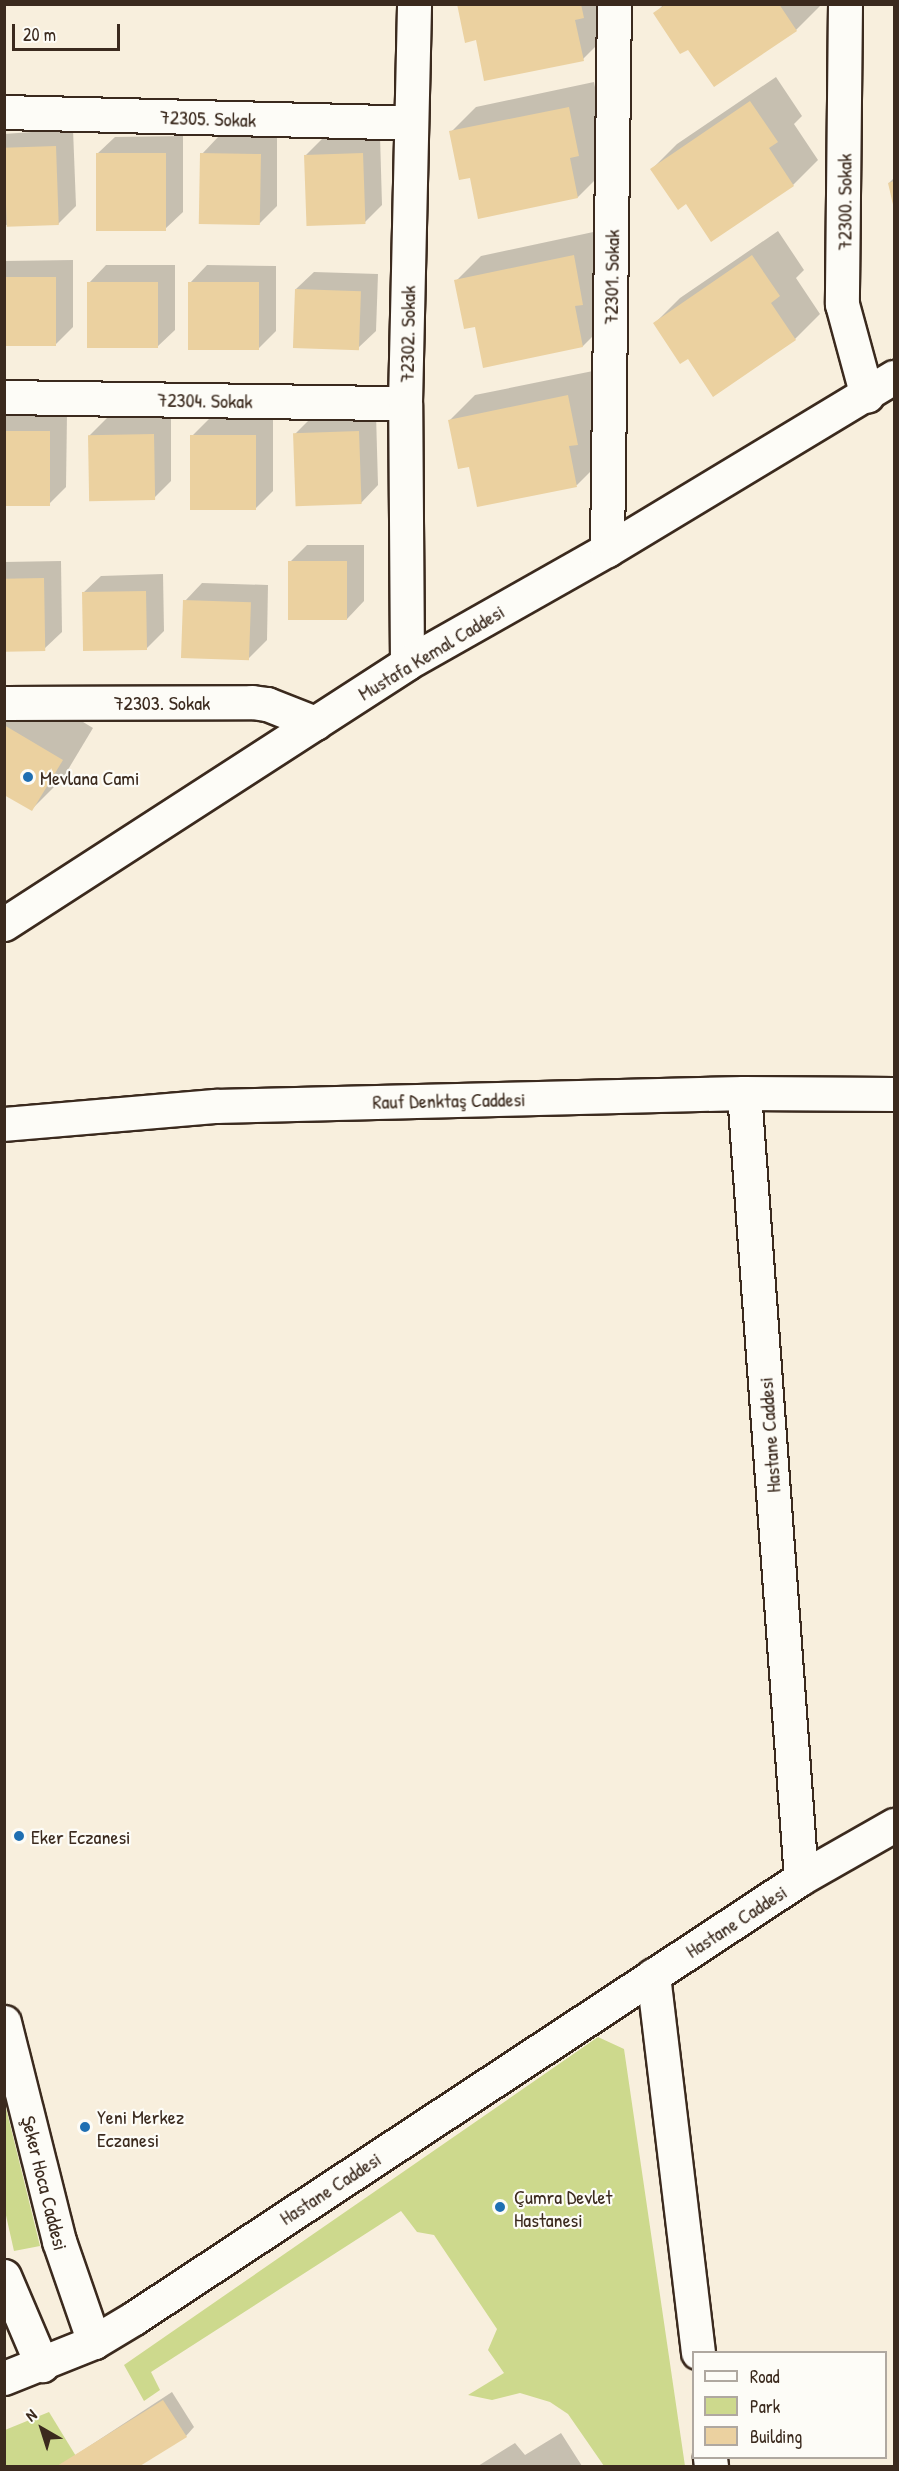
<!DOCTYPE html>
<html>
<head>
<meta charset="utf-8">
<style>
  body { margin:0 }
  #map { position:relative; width:899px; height:2471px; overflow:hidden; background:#f8efdd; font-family:"Patrick Hand",sans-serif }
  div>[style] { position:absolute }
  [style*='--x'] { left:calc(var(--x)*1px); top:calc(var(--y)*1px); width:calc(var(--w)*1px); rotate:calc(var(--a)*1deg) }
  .green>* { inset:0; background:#cdd98d }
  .shadow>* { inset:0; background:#0003 }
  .building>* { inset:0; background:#ebd1a0; transform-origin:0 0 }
  .roads { filter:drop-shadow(2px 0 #3b2a1e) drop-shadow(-2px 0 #3b2a1e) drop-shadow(0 2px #3b2a1e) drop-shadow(0 -2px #3b2a1e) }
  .minor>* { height:33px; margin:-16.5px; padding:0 16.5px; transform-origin:16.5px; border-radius:16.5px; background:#fdfcf7 }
  .tertiary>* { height:33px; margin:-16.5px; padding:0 16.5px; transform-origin:16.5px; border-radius:16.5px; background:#fdfcf7 }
  .secondary>* { height:33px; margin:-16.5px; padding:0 16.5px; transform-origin:16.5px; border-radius:16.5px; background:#fdfcf7 }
  .dots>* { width:16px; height:16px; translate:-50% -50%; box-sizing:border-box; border:3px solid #fdfcf7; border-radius:50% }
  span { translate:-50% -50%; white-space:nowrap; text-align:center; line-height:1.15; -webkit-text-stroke:4.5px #fdfcf7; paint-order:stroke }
  .street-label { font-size:20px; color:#3b2a1e }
  .poi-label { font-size:20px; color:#3b2a1e }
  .left { translate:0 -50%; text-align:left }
  .frame { position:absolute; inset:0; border:6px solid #3b2a1e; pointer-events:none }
  .legend { position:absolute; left:692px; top:2351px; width:195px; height:108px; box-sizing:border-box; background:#fdfcf7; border:2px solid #afa8a0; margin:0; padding:8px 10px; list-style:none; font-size:18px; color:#3b2a1e }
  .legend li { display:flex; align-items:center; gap:12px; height:30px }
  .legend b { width:30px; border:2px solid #afa8a0 }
  .north { position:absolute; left:12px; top:2399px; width:60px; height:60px; -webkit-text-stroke:4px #fdfcf7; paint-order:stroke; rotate:321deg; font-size:16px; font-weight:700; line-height:24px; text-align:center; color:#3b2a1e }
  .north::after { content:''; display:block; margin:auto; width:21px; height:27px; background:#3b2a1e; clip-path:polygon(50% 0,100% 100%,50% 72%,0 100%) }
  .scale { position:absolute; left:12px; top:24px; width:108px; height:27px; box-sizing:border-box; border:3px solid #3b2a1e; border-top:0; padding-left:8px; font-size:18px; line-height:21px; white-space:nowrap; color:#3b2a1e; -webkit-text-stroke:4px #fdfcf7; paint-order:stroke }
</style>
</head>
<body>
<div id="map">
  <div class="green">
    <i style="clip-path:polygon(598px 2037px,624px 2049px,685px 2466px,604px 2466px,568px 2414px,550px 2402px,520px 2393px,492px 2400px,468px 2395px,504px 2373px,488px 2350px,497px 2329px,434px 2235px,417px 2232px,401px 2211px,151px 2372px,160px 2390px,144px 2401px,124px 2365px)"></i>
    <i style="clip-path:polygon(4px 2100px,40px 2246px,14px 2251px,5px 2211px)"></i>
    <i style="clip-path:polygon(49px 2412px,82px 2466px,5px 2466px,5px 2430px)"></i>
  </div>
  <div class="shadow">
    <i style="clip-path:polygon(459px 4px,602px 4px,608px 34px,583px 59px,477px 38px)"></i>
    <i style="clip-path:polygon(664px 4px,820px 4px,821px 5px,796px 30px,689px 48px,655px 14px)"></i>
    <i style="clip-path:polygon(776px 77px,802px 116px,794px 124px,818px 160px,793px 185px,686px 202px,652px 169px,677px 144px)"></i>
    <i style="clip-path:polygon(594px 82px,603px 130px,596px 137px,603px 172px,578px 197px,471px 176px,451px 132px,476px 107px)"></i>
    <i style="clip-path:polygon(73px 129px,76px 206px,58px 224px,4px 225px,4px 134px)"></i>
    <i style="clip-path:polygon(183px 136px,183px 212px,165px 229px,97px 154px,115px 137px)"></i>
    <i style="clip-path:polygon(219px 136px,277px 137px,277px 206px,259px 224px,202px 154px)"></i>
    <i style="clip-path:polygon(380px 136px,382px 205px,365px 222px,305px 156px,323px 138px)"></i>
    <i style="clip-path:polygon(894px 178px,894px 207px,889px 183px)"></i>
    <i style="clip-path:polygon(598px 231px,608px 321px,583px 346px,476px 325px,456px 281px,481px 256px)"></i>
    <i style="clip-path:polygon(778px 231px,804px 270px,796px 278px,820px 314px,795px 339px,655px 323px,680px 298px)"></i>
    <i style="clip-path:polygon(73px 260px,73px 327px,56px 344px,4px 345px,4px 261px)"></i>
    <i style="clip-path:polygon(106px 265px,175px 265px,175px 330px,157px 347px,89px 283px)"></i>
    <i style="clip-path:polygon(207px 265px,276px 266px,276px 331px,258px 349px,190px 283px)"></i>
    <i style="clip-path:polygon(314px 272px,378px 274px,376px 331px,358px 348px,296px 289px)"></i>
    <i style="clip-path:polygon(593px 371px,602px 460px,577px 485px,470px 465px,450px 420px,475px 395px)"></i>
    <i style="clip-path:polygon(6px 414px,67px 414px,66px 487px,49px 504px,4px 504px)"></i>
    <i style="clip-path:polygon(376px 414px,378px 485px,361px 503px,294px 435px,312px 417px)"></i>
    <i style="clip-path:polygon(171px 417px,171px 481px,154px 498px,89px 436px,107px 418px)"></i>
    <i style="clip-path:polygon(209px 419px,273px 419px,273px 491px,255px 509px,192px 436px)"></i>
    <i style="clip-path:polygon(307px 545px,364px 545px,364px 601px,347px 619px,290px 562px)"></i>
    <i style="clip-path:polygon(61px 561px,62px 632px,44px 649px,4px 651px,4px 562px)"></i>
    <i style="clip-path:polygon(163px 574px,164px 631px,146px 649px,83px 593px,101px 576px)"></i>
    <i style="clip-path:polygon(202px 583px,268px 585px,267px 640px,249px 658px,185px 601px)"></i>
    <i style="clip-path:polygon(27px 688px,93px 728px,63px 778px,32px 809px,4px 793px,4px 711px)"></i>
    <i style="clip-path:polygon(172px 2392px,194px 2427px,186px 2436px,138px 2466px,59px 2466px)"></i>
    <i style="clip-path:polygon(561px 2433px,582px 2466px,478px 2466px,515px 2443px,525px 2455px)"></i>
  </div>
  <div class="building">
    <i style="clip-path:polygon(457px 4px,581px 4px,584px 18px,575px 20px,584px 61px,484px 81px,476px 40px,465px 43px)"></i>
    <i style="clip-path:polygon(666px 4px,779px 4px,797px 31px,714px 87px,688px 50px,680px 54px,653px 13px)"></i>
    <i style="clip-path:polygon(750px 101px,778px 142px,769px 148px,794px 186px,711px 242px,686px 204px,678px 210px,650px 169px)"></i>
    <i style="clip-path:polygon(569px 107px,579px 156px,570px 158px,578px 198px,478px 219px,470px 178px,459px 180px,449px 131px)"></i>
    <i style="left:56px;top:146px;width:79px;height:52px;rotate:88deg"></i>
    <i style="left:166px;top:153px;width:78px;height:70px;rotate:90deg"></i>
    <i style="left:200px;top:153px;width:61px;height:71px;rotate:1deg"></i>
    <i style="left:363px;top:153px;width:71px;height:59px;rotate:88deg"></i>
    <i style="clip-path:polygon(894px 181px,894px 209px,888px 183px)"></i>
    <i style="clip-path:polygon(574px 255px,583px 305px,575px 306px,583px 347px,483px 368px,475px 327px,464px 329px,454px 280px)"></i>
    <i style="clip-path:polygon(752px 255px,780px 296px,771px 303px,796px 340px,713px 397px,688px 359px,680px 364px,653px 323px)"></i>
    <i style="left:4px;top:277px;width:52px;height:69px"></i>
    <i style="left:87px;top:282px;width:71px;height:66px"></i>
    <i style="left:188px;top:282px;width:71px;height:68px"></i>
    <i style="left:295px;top:289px;width:66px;height:59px;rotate:2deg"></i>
    <i style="clip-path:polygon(568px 395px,578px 445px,569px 446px,577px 487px,477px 507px,469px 467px,458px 469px,448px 420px)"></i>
    <i style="left:4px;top:431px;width:46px;height:75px"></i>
    <i style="left:359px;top:431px;width:73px;height:66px;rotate:88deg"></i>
    <i style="left:154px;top:434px;width:66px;height:66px;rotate:89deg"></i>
    <i style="left:256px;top:435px;width:75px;height:66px;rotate:90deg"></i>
    <i style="left:288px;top:561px;width:59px;height:59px"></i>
    <i style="left:44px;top:578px;width:73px;height:40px;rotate:89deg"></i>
    <i style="left:146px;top:591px;width:59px;height:64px;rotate:89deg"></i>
    <i style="left:183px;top:600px;width:68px;height:58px;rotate:2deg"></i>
    <i style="clip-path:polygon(4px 725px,63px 760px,32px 811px,4px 795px)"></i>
    <i style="clip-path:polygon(163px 2400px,187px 2437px,140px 2466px,57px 2466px)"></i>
  </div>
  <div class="roads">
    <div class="minor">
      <i style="--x:845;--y:4;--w:300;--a:90.6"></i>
      <i style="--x:842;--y:304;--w:95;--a:74.8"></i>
      <i style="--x:4;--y:112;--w:407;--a:1.5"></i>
      <i style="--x:4;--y:397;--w:401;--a:0.9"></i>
      <i style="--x:607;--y:550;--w:546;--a:-89.27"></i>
      <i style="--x:407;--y:663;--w:260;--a:-90.4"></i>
      <i style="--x:405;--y:403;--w:399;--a:-88.7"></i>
      <i style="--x:4;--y:703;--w:248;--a:-0.2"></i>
      <i style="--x:252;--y:702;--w:15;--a:8"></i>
      <i style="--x:267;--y:704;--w:52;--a:21.6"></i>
      <i style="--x:801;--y:1878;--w:107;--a:-29.7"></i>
      <i style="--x:653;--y:1975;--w:380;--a:83.2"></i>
      <i style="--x:710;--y:2458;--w:8;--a:83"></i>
    </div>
    <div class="tertiary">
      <i style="--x:4;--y:1124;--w:212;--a:-4.9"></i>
      <i style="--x:215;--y:1106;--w:529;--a:-1.41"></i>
      <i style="--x:744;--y:1093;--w:150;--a:0.4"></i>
      <i style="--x:4;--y:2022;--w:226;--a:75.9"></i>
      <i style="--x:59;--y:2241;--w:107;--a:70.9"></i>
      <i style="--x:4;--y:2276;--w:97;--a:66.9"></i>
      <i style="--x:4;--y:2378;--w:97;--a:-21.8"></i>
      <i style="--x:94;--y:2342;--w:47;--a:-31"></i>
      <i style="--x:134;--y:2318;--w:799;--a:-33.41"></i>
      <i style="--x:801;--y:1878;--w:787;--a:-94.15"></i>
    </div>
    <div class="secondary">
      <i style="--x:4;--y:924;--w:480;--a:-32.9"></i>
      <i style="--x:407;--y:663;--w:230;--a:-29.5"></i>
      <i style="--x:607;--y:550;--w:335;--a:-31.1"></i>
    </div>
  </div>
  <div class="dots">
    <i style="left:28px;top:777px;background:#1f6fb2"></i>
    <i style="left:19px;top:1836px;background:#1f6fb2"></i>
    <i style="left:85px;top:2127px;background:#1f6fb2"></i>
    <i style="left:500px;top:2207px;background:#1f6fb2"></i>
  </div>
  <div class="street-label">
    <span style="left:208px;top:118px;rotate:2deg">72305. Sokak</span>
    <span style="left:844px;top:202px;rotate:-90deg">72300. Sokak</span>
    <span style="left:611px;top:277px;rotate:-89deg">72301. Sokak</span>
    <span style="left:407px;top:334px;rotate:-89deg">72302. Sokak</span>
    <span style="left:205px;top:400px;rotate:1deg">72304. Sokak</span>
    <span style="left:431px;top:652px;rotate:-31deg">Mustafa Kemal Caddesi</span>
    <span style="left:162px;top:702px">72303. Sokak</span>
    <span style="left:449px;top:1100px;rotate:-1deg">Rauf Denktaş Caddesi</span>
    <span style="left:769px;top:1435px;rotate:-94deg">Hastane Caddesi</span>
    <span style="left:736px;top:1921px;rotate:-33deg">Hastane Caddesi</span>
    <span style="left:45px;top:2183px;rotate:76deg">Şeker Hoca Caddesi</span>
    <span style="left:330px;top:2188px;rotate:-33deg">Hastane Caddesi</span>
  </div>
  <div class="poi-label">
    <span class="left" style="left:40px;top:777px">Mevlana Cami</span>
    <span class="left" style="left:31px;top:1836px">Eker Eczanesi</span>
    <span class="left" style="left:97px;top:2128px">Yeni Merkez<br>Eczanesi</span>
    <span class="left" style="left:514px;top:2208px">Çumra Devlet<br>Hastanesi</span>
  </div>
  <div class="frame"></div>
  <ul class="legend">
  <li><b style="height:8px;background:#fdfcf7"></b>Road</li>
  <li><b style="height:16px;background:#cdd98d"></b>Park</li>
  <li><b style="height:16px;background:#ebd1a0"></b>Building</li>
  </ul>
  <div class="north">N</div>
  <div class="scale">20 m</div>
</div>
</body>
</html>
